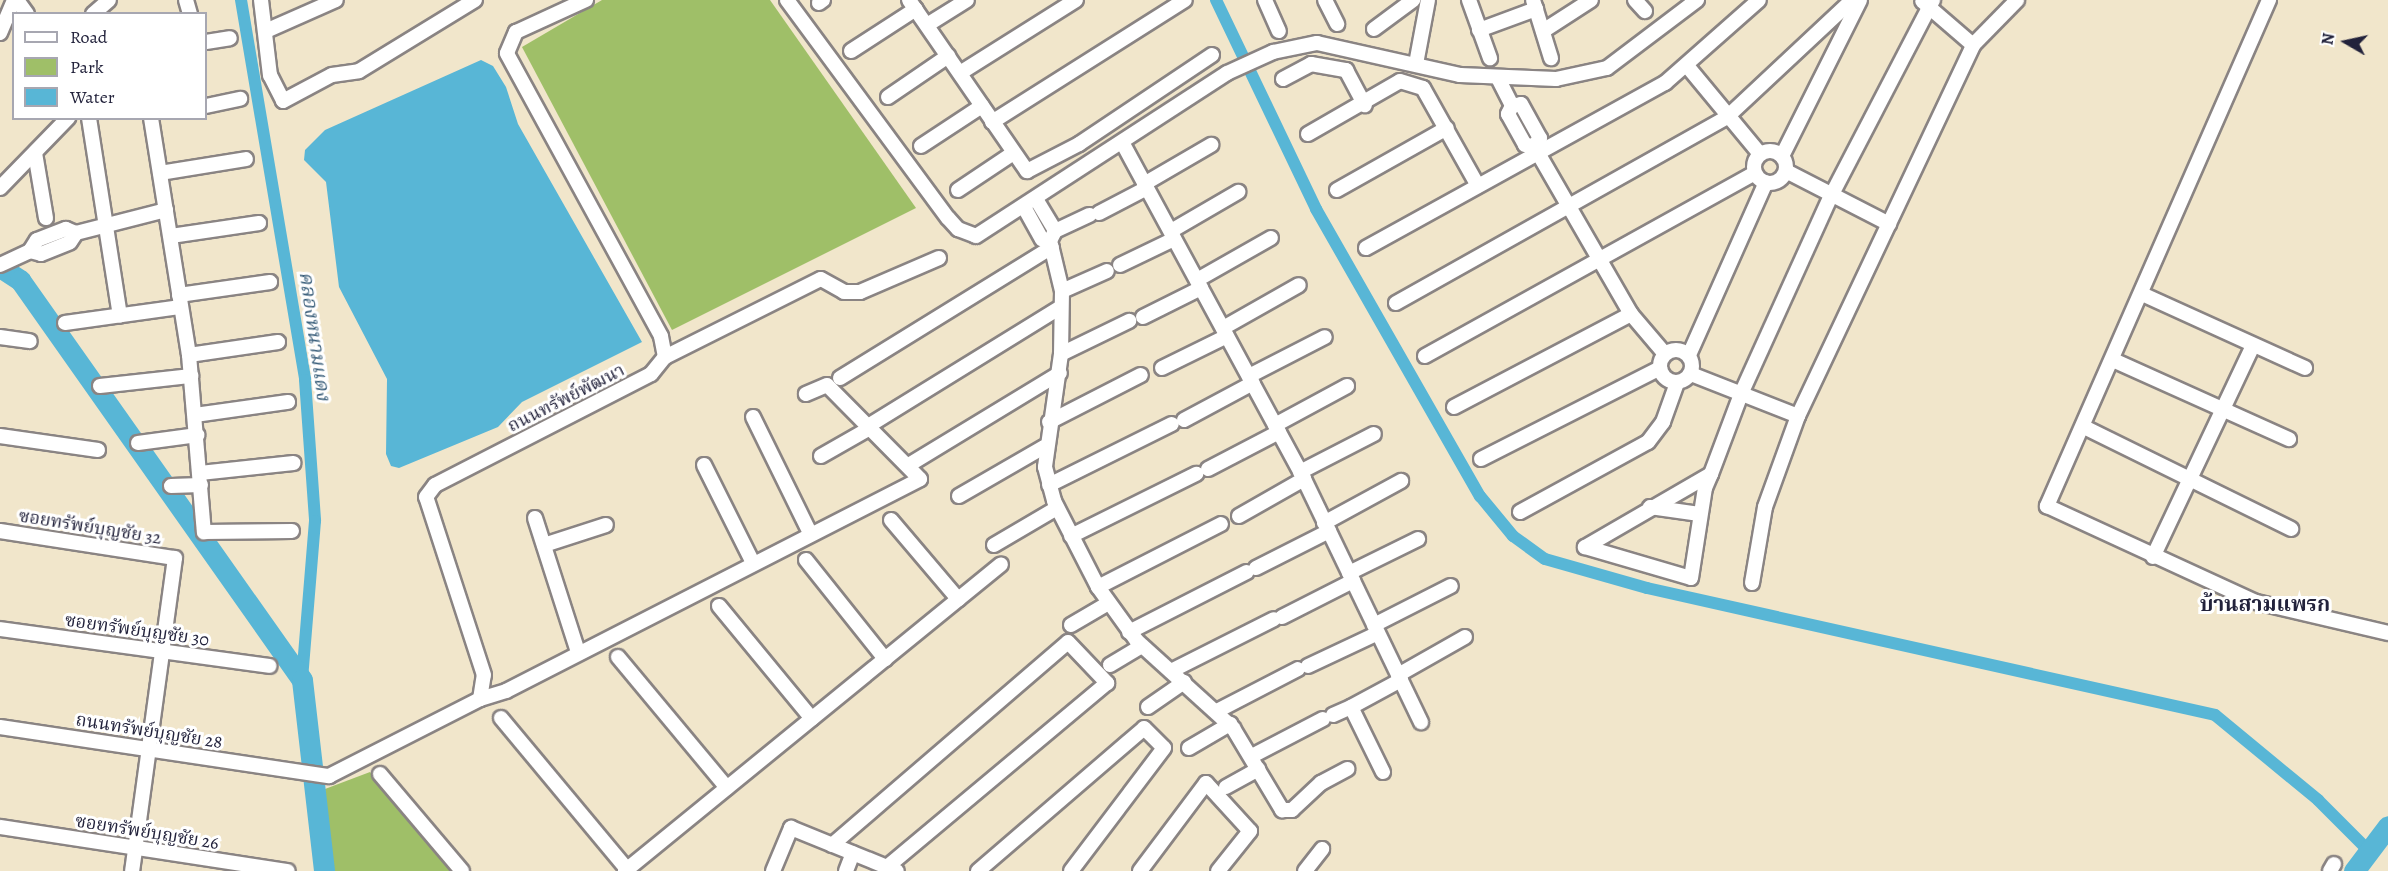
<!DOCTYPE html>
<html>
<head>
<meta charset="utf-8">
<style>
  body { margin:0 }
  #map { position:relative; width:2388px; height:871px; overflow:hidden; background:#f1e6cb; font-family:Alegreya,"Noto Serif Thai",serif }
  div>[style] { position:absolute }
  [style*='--x'] { left:calc(var(--x)*1px); top:calc(var(--y)*1px); width:calc(var(--w)*1px); rotate:calc(var(--a)*1deg) }
  .green>* { inset:0; background:#9fbf68 }
  .water>* { inset:0; background:#58b6d6 }
  .canal>* { height:12px; margin:-6px; padding:0 6px; transform-origin:6px; border-radius:6px; background:#58b6d6 }
  .river>* { height:21px; margin:-10.5px; padding:0 10.5px; transform-origin:10.5px; border-radius:10.5px; background:#58b6d6 }
  .roads { filter:drop-shadow(2px 0 #8a8483) drop-shadow(-2px 0 #8a8483) drop-shadow(0 2px #8a8483) drop-shadow(0 -2px #8a8483) }
  .minor>* { height:14px; margin:-7px; padding:0 7px; transform-origin:7px; border-radius:7px; background:#fff }
  .minor>.ring { margin:-7px; padding:0; box-sizing:content-box; background:none; border:14px solid #fff; border-radius:50% }
  span { translate:-50% -50%; white-space:nowrap; text-align:center; line-height:1.15; -webkit-text-stroke:6px #fff; paint-order:stroke }
  .street-label { font-size:18px; color:#22223b }
  .water-label { font-size:20px; color:#385d79; font-style:italic }
  .quarter-label { font-size:21px; color:#22223b; font-weight:700 }
  .legend { position:absolute; left:12px; top:12px; width:195px; height:108px; box-sizing:border-box; background:#fff; border:2px solid #a7a7b1; margin:0; padding:8px 10px; list-style:none; font-size:18px; color:#22223b }
  .legend li { display:flex; align-items:center; gap:12px; height:30px }
  .legend b { width:30px; border:2px solid #a7a7b1 }
  .north { position:absolute; left:2316px; top:12px; width:60px; height:60px; -webkit-text-stroke:4px #fff; paint-order:stroke; rotate:279deg; font-size:16px; font-weight:700; line-height:24px; text-align:center; color:#22223b }
  .north::after { content:''; display:block; margin:auto; width:21px; height:27px; background:#22223b; clip-path:polygon(50% 0,100% 100%,50% 72%,0 100%) }
</style>
</head>
<body>
<div id="map">
  <div class="green">
    <i style="clip-path:polygon(602px 0,770px 0,916px 208px,672px 330px,522px 47px)"></i>
    <i style="clip-path:polygon(370px 772px,453px 871px,332px 871px,325px 789px)"></i>
  </div>
  <div class="water">
    <i style="clip-path:polygon(481px 60px,493px 66px,506px 87px,518px 124px,642px 342px,522px 402px,498px 427px,399px 468px,391px 466px,386px 454px,387px 379px,339px 287px,326px 182px,304px 160px,305px 150px,325px 130px)"></i>
  </div>
  <div class="canal">
    <i style="--x:241;--y:0;--w:385;--a:80.4"></i>
    <i style="--x:305;--y:380;--w:141;--a:85.9"></i>
    <i style="--x:315;--y:521;--w:160;--a:94.7"></i>
    <i style="--x:1216;--y:0;--w:232;--a:64.4"></i>
    <i style="--x:1316;--y:209;--w:331;--a:60.3"></i>
    <i style="--x:1480;--y:496;--w:52;--a:50.5"></i>
    <i style="--x:1513;--y:536;--w:39;--a:36"></i>
    <i style="--x:1545;--y:559;--w:106;--a:15.9"></i>
    <i style="--x:1647;--y:588;--w:582;--a:12.6"></i>
    <i style="--x:2215;--y:715;--w:134;--a:39.5"></i>
    <i style="--x:2318;--y:800;--w:71;--a:45"></i>
  </div>
  <div class="river">
    <i style="--x:0;--y:267;--w:24;--a:33"></i>
    <i style="--x:20;--y:280;--w:489;--a:54.8"></i>
    <i style="--x:302;--y:680;--w:192;--a:83.4"></i>
    <i style="--x:2354;--y:871;--w:56;--a:-52.9"></i>
  </div>
  <div class="roads">
    <div class="minor">
      <i style="--x:17;--y:0;--w:17;--a:54"></i>
      <i style="--x:186;--y:0;--w:15;--a:74"></i>
      <i style="--x:261;--y:0;--w:76;--a:83.2"></i>
      <i style="--x:270;--y:75;--w:29;--a:63"></i>
      <i style="--x:283;--y:101;--w:55;--a:-28"></i>
      <i style="--x:332;--y:75;--w:27;--a:-8"></i>
      <i style="--x:359;--y:71;--w:136;--a:-31.5"></i>
      <i style="--x:787;--y:0;--w:271;--a:53.6"></i>
      <i style="--x:948;--y:218;--w:15;--a:48"></i>
      <i style="--x:958;--y:229;--w:19;--a:21"></i>
      <i style="--x:976;--y:236;--w:299;--a:-33"></i>
      <i style="--x:1227;--y:73;--w:51;--a:-24.5"></i>
      <i style="--x:1273;--y:52;--w:45;--a:-11.6"></i>
      <i style="--x:1317;--y:43;--w:147;--a:12.6"></i>
      <i style="--x:1460;--y:75;--w:96;--a:2.4"></i>
      <i style="--x:1556;--y:79;--w:52;--a:-12.2"></i>
      <i style="--x:1607;--y:68;--w:113;--a:-37.1"></i>
      <i style="--x:909;--y:0;--w:208;--a:55.4"></i>
      <i style="--x:1027;--y:171;--w:59;--a:-27.4"></i>
      <i style="--x:1079;--y:144;--w:160;--a:-33.8"></i>
      <i style="--x:1265;--y:0;--w:34;--a:66"></i>
      <i style="--x:1325;--y:0;--w:27;--a:63"></i>
      <i style="--x:1469;--y:0;--w:62;--a:70.1"></i>
      <i style="--x:1533;--y:0;--w:61;--a:72.8"></i>
      <i style="--x:1635;--y:0;--w:15;--a:48"></i>
      <i style="--x:2269;--y:0;--w:553;--a:113.69"></i>
      <i style="--x:2047;--y:506;--w:230;--a:24.7"></i>
      <i style="--x:2256;--y:602;--w:136;--a:13.2"></i>
      <i style="--x:819;--y:3;--w:5;--a:-37"></i>
      <i style="--x:93;--y:14;--w:21;--a:-41"></i>
      <i style="--x:927;--y:25;--w:47;--a:-32"></i>
      <i style="--x:1374;--y:29;--w:49;--a:-36.6"></i>
      <i style="--x:268;--y:30;--w:74;--a:-23.8"></i>
      <i style="--x:1479;--y:30;--w:61;--a:-20.2"></i>
      <i style="--x:1543;--y:31;--w:57;--a:-32.9"></i>
      <i style="--x:0;--y:33;--w:36;--a:-67"></i>
      <i style="--x:206;--y:42;--w:24;--a:-9"></i>
      <i style="--x:1973;--y:45;--w:63;--a:-45.6"></i>
      <i style="--x:851;--y:51;--w:77;--a:-32.9"></i>
      <i style="--x:1416;--y:64;--w:65;--a:-79.4"></i>
      <i style="--x:1688;--y:67;--w:113;--a:50.4"></i>
      <i style="--x:960;--y:73;--w:137;--a:-32.2"></i>
      <i style="--x:1283;--y:79;--w:32;--a:-28"></i>
      <i style="--x:1311;--y:64;--w:36;--a:10"></i>
      <i style="--x:1346;--y:70;--w:40;--a:62"></i>
      <i style="--x:1499;--y:80;--w:29;--a:63"></i>
      <i style="--x:888;--y:97;--w:73;--a:-34.3"></i>
      <i style="--x:206;--y:106;--w:35;--a:-12"></i>
      <i style="--x:1512;--y:106;--w:9;--a:-13"></i>
      <i style="--x:1521;--y:104;--w:39;--a:61"></i>
      <i style="--x:1540;--y:138;--w:10;--a:127"></i>
      <i style="--x:1512;--y:106;--w:9;--a:117"></i>
      <i style="--x:1508;--y:114;--w:35;--a:61"></i>
      <i style="--x:1525;--y:145;--w:9;--a:6"></i>
      <i style="--x:89;--y:118;--w:200;--a:81.1"></i>
      <i style="--x:151;--y:118;--w:240;--a:80.9"></i>
      <i style="--x:189;--y:355;--w:178;--a:85.2"></i>
      <i style="--x:204;--y:532;--w:88;--a:-0.7"></i>
      <i style="--x:992;--y:122;--w:228;--a:-32.3"></i>
      <i style="--x:1308;--y:134;--w:106;--a:-29.9"></i>
      <i style="--x:1400;--y:81;--w:24;--a:17"></i>
      <i style="--x:1423;--y:88;--w:112;--a:60.7"></i>
      <i style="--x:1122;--y:142;--w:383;--a:61.6"></i>
      <i style="--x:1304;--y:479;--w:270;--a:64.3"></i>
      <i style="--x:921;--y:146;--w:73;--a:-33.3"></i>
      <i style="--x:1534;--y:146;--w:194;--a:60"></i>
      <i style="--x:1631;--y:314;--w:52;--a:49.6"></i>
      <i class="ring" style="left:1754px;top:151px;width:18px;height:18px"></i>
      <i style="--x:35;--y:153;--w:66;--a:80.4"></i>
      <i style="--x:1782;--y:156;--w:174;--a:-63.4"></i>
      <i style="--x:1786;--y:171;--w:116;--a:27.2"></i>
      <i style="--x:160;--y:173;--w:87;--a:-9.2"></i>
      <i style="--x:1144;--y:184;--w:78;--a:-30.2"></i>
      <i style="--x:0;--y:188;--w:98;--a:-45.8"></i>
      <i style="--x:958;--y:190;--w:65;--a:-33.7"></i>
      <i style="--x:1337;--y:190;--w:126;--a:-29.4"></i>
      <i style="--x:1036;--y:199;--w:37;--a:59"></i>
      <i style="--x:1055;--y:231;--w:11;--a:117"></i>
      <i style="--x:1050;--y:241;--w:51;--a:76.5"></i>
      <i style="--x:1062;--y:291;--w:63;--a:90.9"></i>
      <i style="--x:1061;--y:354;--w:114;--a:98.1"></i>
      <i style="--x:1045;--y:467;--w:35;--a:75"></i>
      <i style="--x:1054;--y:501;--w:97;--a:62.9"></i>
      <i style="--x:1098;--y:587;--w:67;--a:54.2"></i>
      <i style="--x:1137;--y:641;--w:130;--a:42.2"></i>
      <i style="--x:1233;--y:728;--w:96;--a:59.1"></i>
      <i style="--x:1282;--y:810;--w:10;--a:0"></i>
      <i style="--x:1292;--y:810;--w:40;--a:-43"></i>
      <i style="--x:1321;--y:783;--w:30;--a:-28"></i>
      <i style="--x:1024;--y:207;--w:37;--a:61"></i>
      <i style="--x:1042;--y:239;--w:8;--a:14"></i>
      <i style="--x:1099;--y:213;--w:54;--a:-27.5"></i>
      <i style="--x:1055;--y:231;--w:38;--a:-25"></i>
      <i style="--x:1171;--y:231;--w:78;--a:-30.2"></i>
      <i style="--x:171;--y:236;--w:89;--a:-8.4"></i>
      <i style="--x:1366;--y:248;--w:342;--a:-28.9"></i>
      <i style="--x:1665;--y:83;--w:125;--a:-41.4"></i>
      <i style="--x:30;--y:251;--w:11;--a:15"></i>
      <i style="--x:41;--y:254;--w:31;--a:-22"></i>
      <i style="--x:70;--y:242;--w:11;--a:-56"></i>
      <i style="--x:0;--y:265;--w:33;--a:-25"></i>
      <i style="--x:30;--y:251;--w:13;--a:-58"></i>
      <i style="--x:37;--y:240;--w:31;--a:-21"></i>
      <i style="--x:66;--y:229;--w:11;--a:22"></i>
      <i style="--x:76;--y:233;--w:93;--a:-14.3"></i>
      <i style="--x:1120;--y:265;--w:60;--a:-25.7"></i>
      <i style="--x:1197;--y:280;--w:85;--a:-29.6"></i>
      <i style="--x:1062;--y:291;--w:49;--a:-24"></i>
      <i style="--x:2142;--y:294;--w:179;--a:24.4"></i>
      <i style="--x:179;--y:295;--w:92;--a:-8.1"></i>
      <i style="--x:1396;--y:303;--w:378;--a:-29.3"></i>
      <i style="--x:1726;--y:118;--w:173;--a:-43.1"></i>
      <i style="--x:1143;--y:317;--w:65;--a:-26.6"></i>
      <i style="--x:65;--y:323;--w:117;--a:-7.9"></i>
      <i style="--x:1223;--y:328;--w:87;--a:-29.5"></i>
      <i style="--x:0;--y:337;--w:30;--a:8"></i>
      <i class="ring" style="left:1660px;top:350px;width:18px;height:18px"></i>
      <i style="--x:1061;--y:354;--w:76;--a:-25.9"></i>
      <i style="--x:189;--y:355;--w:90;--a:-8.3"></i>
      <i style="--x:1689;--y:355;--w:189;--a:-66"></i>
      <i style="--x:1425;--y:356;--w:377;--a:-29"></i>
      <i style="--x:665;--y:357;--w:174;--a:-26.6"></i>
      <i style="--x:821;--y:279;--w:26;--a:29"></i>
      <i style="--x:844;--y:292;--w:16;--a:0"></i>
      <i style="--x:860;--y:292;--w:86;--a:-23.3"></i>
      <i style="--x:2113;--y:360;--w:193;--a:24.2"></i>
      <i style="--x:1162;--y:368;--w:72;--a:-26.2"></i>
      <i style="--x:1691;--y:374;--w:115;--a:21.4"></i>
      <i style="--x:1249;--y:376;--w:85;--a:-27.2"></i>
      <i style="--x:840;--y:378;--w:249;--a:-31.7"></i>
      <i style="--x:100;--y:386;--w:92;--a:-6.3"></i>
      <i style="--x:1454;--y:407;--w:200;--a:-27.7"></i>
      <i style="--x:195;--y:415;--w:94;--a:-8"></i>
      <i style="--x:753;--y:417;--w:131;--a:63.8"></i>
      <i style="--x:1184;--y:420;--w:78;--a:-28.2"></i>
      <i style="--x:1049;--y:422;--w:103;--a:-27.1"></i>
      <i style="--x:873;--y:423;--w:221;--a:-31.7"></i>
      <i style="--x:1275;--y:425;--w:82;--a:-28.4"></i>
      <i style="--x:2084;--y:427;--w:231;--a:26.2"></i>
      <i style="--x:0;--y:436;--w:99;--a:8.1"></i>
      <i style="--x:138;--y:443;--w:60;--a:-7.7"></i>
      <i style="--x:821;--y:456;--w:56;--a:-29.7"></i>
      <i style="--x:1481;--y:459;--w:201;--a:-26.9"></i>
      <i style="--x:912;--y:463;--w:173;--a:-31.3"></i>
      <i style="--x:704;--y:465;--w:110;--a:63.4"></i>
      <i style="--x:1208;--y:469;--w:80;--a:-27.5"></i>
      <i style="--x:1300;--y:472;--w:83;--a:-27.2"></i>
      <i style="--x:200;--y:473;--w:94;--a:-6.1"></i>
      <i style="--x:1711;--y:474;--w:146;--a:149.9"></i>
      <i style="--x:1585;--y:547;--w:110;--a:16.3"></i>
      <i style="--x:1691;--y:578;--w:91;--a:-81.2"></i>
      <i style="--x:1705;--y:488;--w:15;--a:-67"></i>
      <i style="--x:1711;--y:474;--w:85;--a:-69.4"></i>
      <i style="--x:1741;--y:394;--w:217;--a:-65.6"></i>
      <i style="--x:1831;--y:196;--w:221;--a:-62.5"></i>
      <i style="--x:1049;--y:485;--w:137;--a:-26.4"></i>
      <i style="--x:171;--y:486;--w:30;--a:-2"></i>
      <i style="--x:959;--y:496;--w:98;--a:-30"></i>
      <i style="--x:1650;--y:507;--w:50;--a:8"></i>
      <i style="--x:1520;--y:512;--w:146;--a:-28.7"></i>
      <i style="--x:1648;--y:442;--w:25;--a:-53"></i>
      <i style="--x:1663;--y:422;--w:41;--a:-70.3"></i>
      <i style="--x:1239;--y:516;--w:75;--a:-29.6"></i>
      <i style="--x:535;--y:518;--w:141;--a:72.2"></i>
      <i style="--x:891;--y:520;--w:104;--a:49.7"></i>
      <i style="--x:1324;--y:523;--w:88;--a:-28.6"></i>
      <i style="--x:0;--y:531;--w:177;--a:8.8"></i>
      <i style="--x:175;--y:558;--w:316;--a:97.8"></i>
      <i style="--x:1071;--y:536;--w:140;--a:-26.4"></i>
      <i style="--x:544;--y:545;--w:65;--a:-17.9"></i>
      <i style="--x:994;--y:545;--w:73;--a:-30.4"></i>
      <i style="--x:2153;--y:557;--w:234;--a:-64.7"></i>
      <i style="--x:806;--y:560;--w:127;--a:51.4"></i>
      <i style="--x:1256;--y:568;--w:82;--a:-26.9"></i>
      <i style="--x:1349;--y:573;--w:77;--a:-26.2"></i>
      <i style="--x:1752;--y:583;--w:77;--a:-80.3"></i>
      <i style="--x:1765;--y:507;--w:97;--a:-70.1"></i>
      <i style="--x:1798;--y:416;--w:410;--a:-64.7"></i>
      <i style="--x:1973;--y:45;--w:67;--a:-139.2"></i>
      <i style="--x:1098;--y:587;--w:138;--a:-27.1"></i>
      <i style="--x:719;--y:606;--w:146;--a:50.5"></i>
      <i style="--x:1282;--y:617;--w:80;--a:-26.9"></i>
      <i style="--x:1071;--y:625;--w:42;--a:-30.3"></i>
      <i style="--x:1374;--y:625;--w:86;--a:-26.9"></i>
      <i style="--x:0;--y:629;--w:272;--a:7.8"></i>
      <i style="--x:1129;--y:632;--w:132;--a:-27"></i>
      <i style="--x:618;--y:657;--w:170;--a:50.2"></i>
      <i style="--x:1110;--y:665;--w:37;--a:-31"></i>
      <i style="--x:1308;--y:666;--w:77;--a:-25.2"></i>
      <i style="--x:1171;--y:671;--w:115;--a:-26.8"></i>
      <i style="--x:1398;--y:675;--w:77;--a:-29.6"></i>
      <i style="--x:480;--y:699;--w:27;--a:-17"></i>
      <i style="--x:506;--y:691;--w:465;--a:-27.1"></i>
      <i style="--x:920;--y:479;--w:132;--a:-134.7"></i>
      <i style="--x:827;--y:385;--w:23;--a:157"></i>
      <i style="--x:1148;--y:707;--w:44;--a:-34.8"></i>
      <i style="--x:1217;--y:711;--w:91;--a:-27.4"></i>
      <i style="--x:1333;--y:715;--w:20;--a:-24"></i>
      <i style="--x:501;--y:718;--w:197;--a:50.2"></i>
      <i style="--x:0;--y:727;--w:333;--a:8.5"></i>
      <i style="--x:329;--y:776;--w:169;--a:-27"></i>
      <i style="--x:480;--y:699;--w:24;--a:-81"></i>
      <i style="--x:484;--y:675;--w:187;--a:-108"></i>
      <i style="--x:426;--y:497;--w:15;--a:-53"></i>
      <i style="--x:435;--y:485;--w:243;--a:-27.2"></i>
      <i style="--x:651;--y:374;--w:22;--a:-51"></i>
      <i style="--x:665;--y:357;--w:21;--a:-101"></i>
      <i style="--x:661;--y:336;--w:322;--a:-118.6"></i>
      <i style="--x:507;--y:53;--w:23;--a:-67"></i>
      <i style="--x:516;--y:32;--w:77;--a:-24.6"></i>
      <i style="--x:1189;--y:748;--w:48;--a:-30.3"></i>
      <i style="--x:1252;--y:756;--w:80;--a:-27.5"></i>
      <i style="--x:1383;--y:772;--w:72;--a:-116.2"></i>
      <i style="--x:1351;--y:707;--w:57;--a:-28.4"></i>
      <i style="--x:380;--y:774;--w:127;--a:49.8"></i>
      <i style="--x:1226;--y:787;--w:37;--a:-29"></i>
      <i style="--x:0;--y:827;--w:291;--a:8.7"></i>
      <i style="--x:832;--y:845;--w:311;--a:-40.7"></i>
      <i style="--x:1068;--y:642;--w:57;--a:46.4"></i>
      <i style="--x:1107;--y:683;--w:287;--a:140.1"></i>
      <i style="--x:625;--y:871;--w:485;--a:-39.2"></i>
      <i style="--x:773;--y:871;--w:47;--a:-67.3"></i>
      <i style="--x:791;--y:828;--w:114;--a:22.1"></i>
      <i style="--x:846;--y:871;--w:19;--a:-69"></i>
      <i style="--x:978;--y:871;--w:219;--a:-40.7"></i>
      <i style="--x:1144;--y:728;--w:28;--a:45"></i>
      <i style="--x:1164;--y:748;--w:154;--a:127.1"></i>
      <i style="--x:1140;--y:871;--w:110;--a:-53.1"></i>
      <i style="--x:1206;--y:783;--w:65;--a:47.5"></i>
      <i style="--x:1250;--y:831;--w:51;--a:128.7"></i>
      <i style="--x:1305;--y:871;--w:28;--a:-52"></i>
      <i style="--x:2330;--y:871;--w:8;--a:-60"></i>
    </div>
  </div>
  <div class="street-label">
    <span style="left:566px;top:398px;rotate:-27deg">ถนนทรัพย์พัฒนา</span>
    <span style="left:90px;top:527px;rotate:9deg">ซอยทรัพย์บุญชัย 32</span>
    <span style="left:137px;top:630px;rotate:8deg">ซอยทรัพย์บุญชัย 30</span>
    <span style="left:149px;top:731px;rotate:9deg">ถนนทรัพย์บุญชัย 28</span>
    <span style="left:147px;top:832px;rotate:9deg">ซอยทรัพย์บุญชัย 26</span>
  </div>
  <div class="water-label">
    <span style="left:315px;top:336px;rotate:82deg">คลองหนามแดง</span>
  </div>
  <div class="quarter-label">
    <span style="left:2265px;top:604px">บ้านสามแพรก</span>
  </div>
  <ul class="legend">
  <li><b style="height:8px;background:#fff"></b>Road</li>
  <li><b style="height:16px;background:#9fbf68"></b>Park</li>
  <li><b style="height:16px;background:#58b6d6"></b>Water</li>
  </ul>
  <div class="north">N</div>
</div>
</body>
</html>
